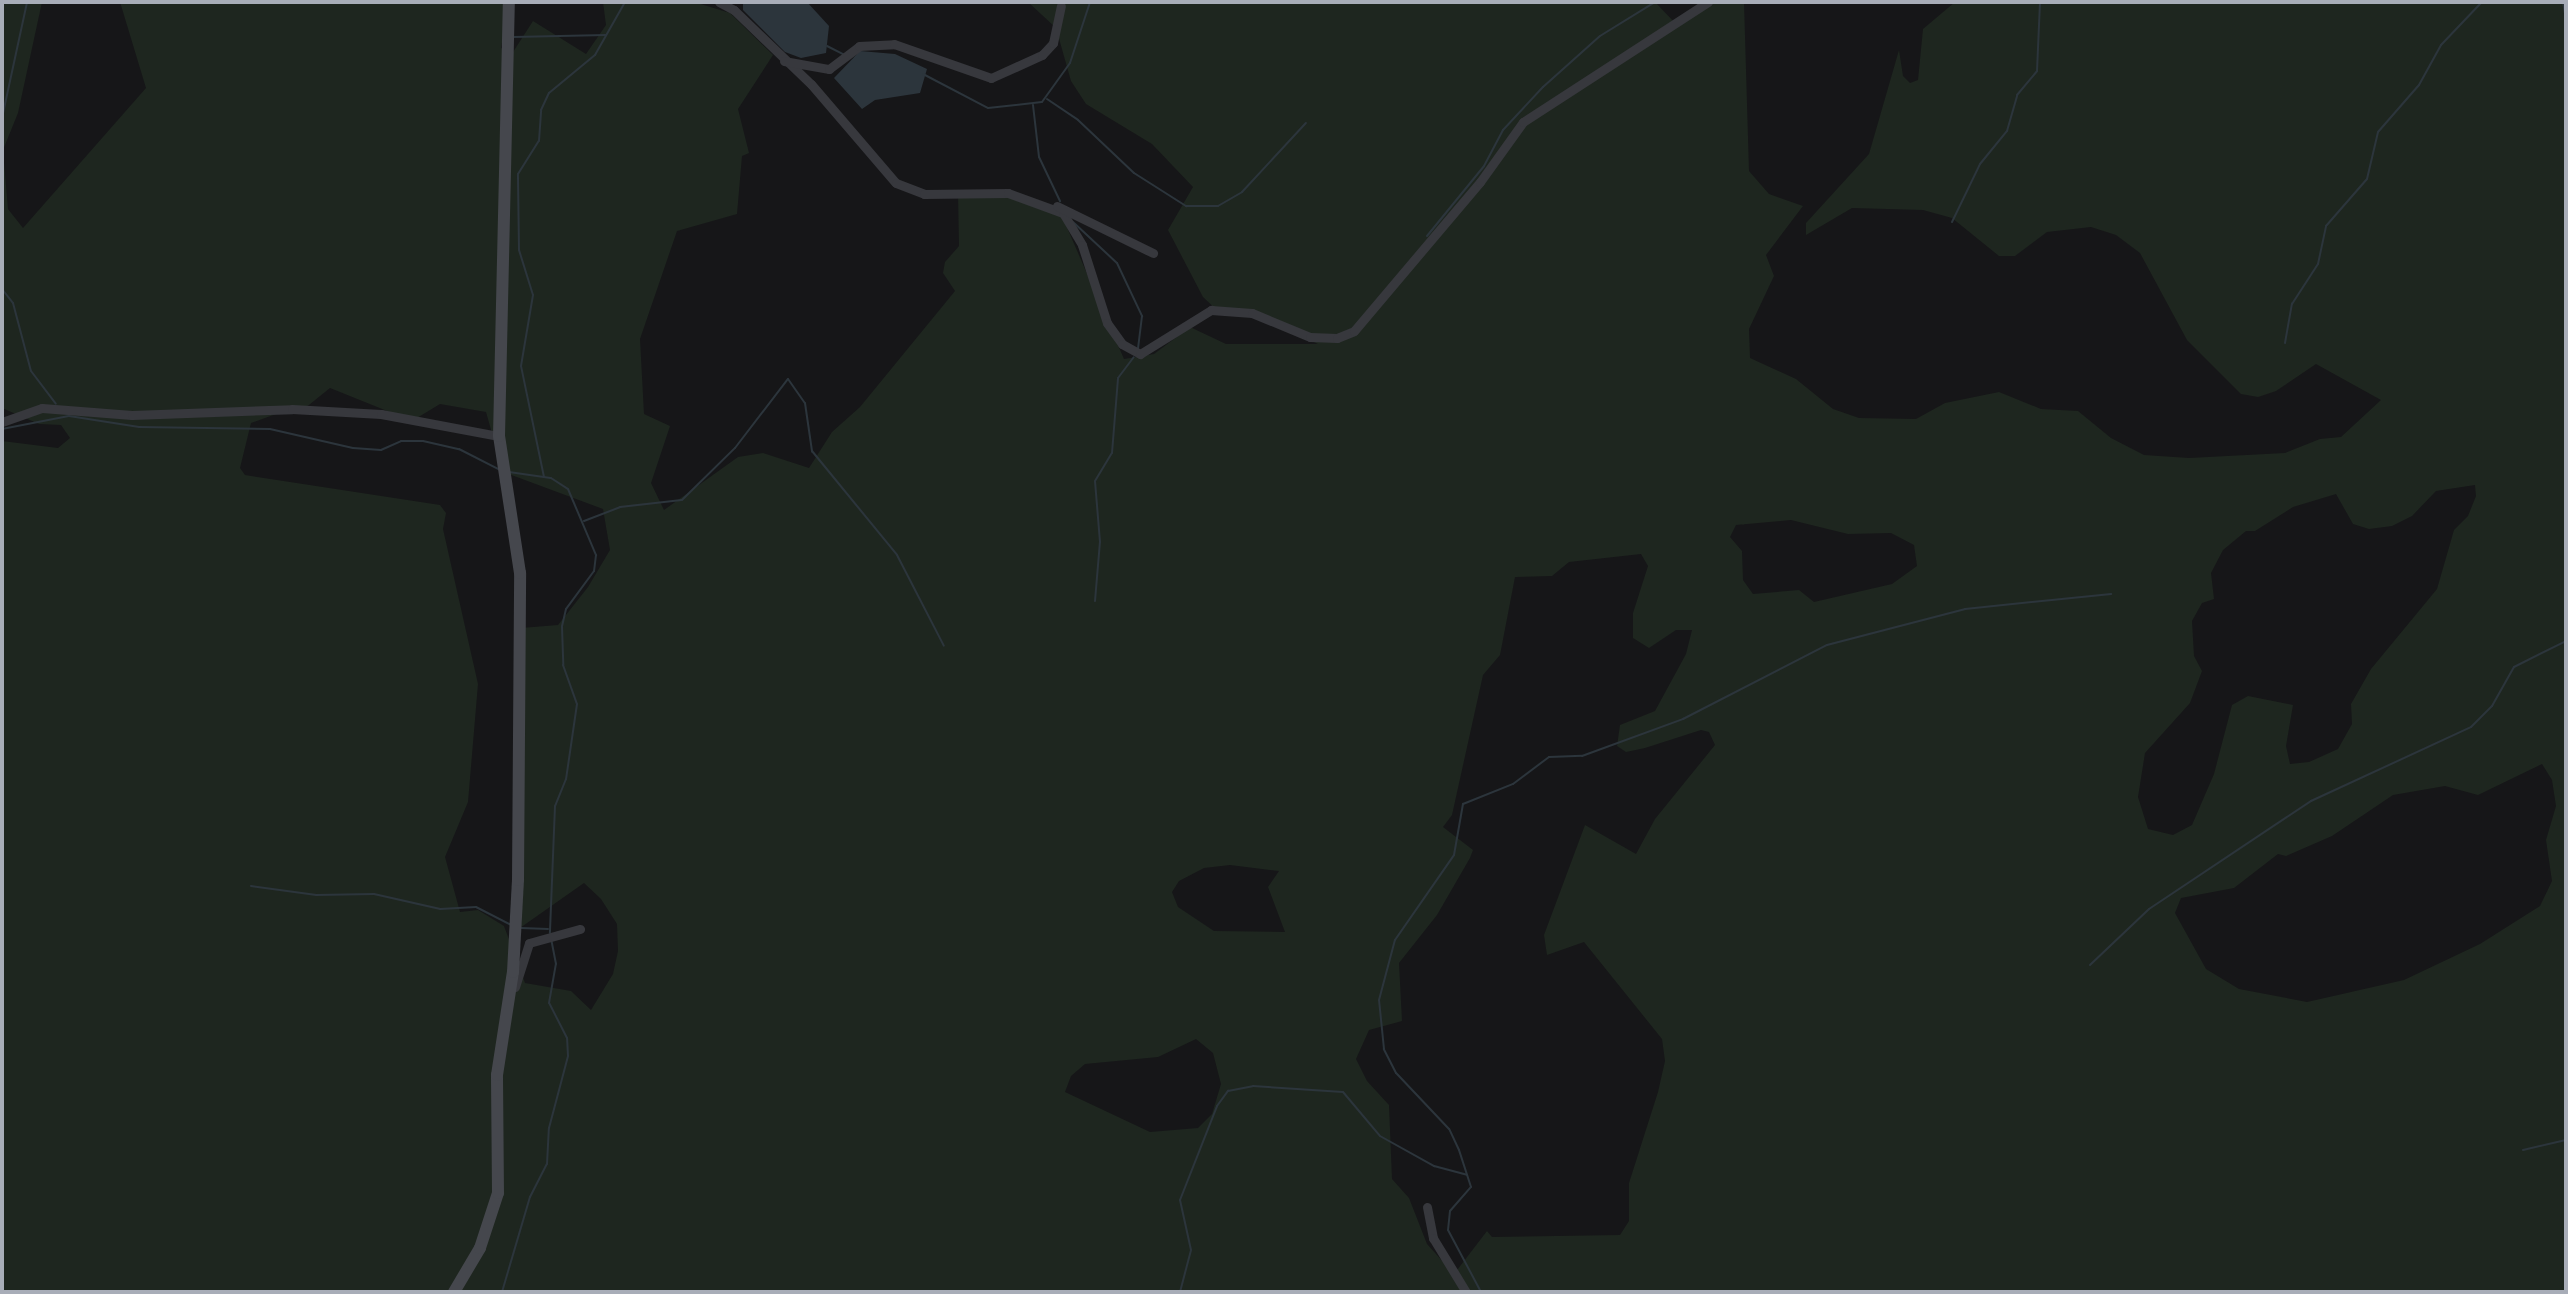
<!DOCTYPE html>
<html>
<head>
<meta charset="utf-8">
<style>
  body { margin:0 }
  #map { position:relative; width:2568px; height:1294px; overflow:hidden; background:#161618; font-family:Karla,sans-serif }
  div>[style] { position:absolute }
  [style*='--x'] { left:calc(var(--x)*1px); top:calc(var(--y)*1px); width:calc(var(--w)*1px); rotate:calc(var(--a)*1deg) }
  .green>* { inset:0; background:#1e261f }
  .water>* { inset:0; background:#2c353c }
  .stream>* { height:2px; margin:-1px; padding:0 1px; transform-origin:1px; border-radius:1px; background:#2c353c }
  .street>* { height:9px; margin:-4.5px; padding:0 4.5px; transform-origin:4.5px; border-radius:4.5px; background:#37383d }
  .secondary>* { height:12px; margin:-6px; padding:0 6px; transform-origin:6px; border-radius:6px; background:#45474d }
  span { translate:-50% -50%; white-space:nowrap; text-align:center; line-height:1.15; -webkit-text-stroke:8px #111113; paint-order:stroke }
  .frame { position:absolute; inset:0; border:4px solid #a8adb8; pointer-events:none }
</style>
</head>
<body>
<div id="map">
  <div class="green">
    <i style="clip-path:polygon(evenodd,2px 2px,42px 2px,18px 113px,3px 150px,8px 209px,23px 228px,146px 88px,120px 2px,509px 2px,501px 48px,513px 52px,533px 21px,586px 54px,606px 25px,603px 2px,694px 2px,730px 13px,773px 55px,738px 109px,749px 153px,742px 156px,737px 214px,677px 231px,640px 339px,644px 414px,670px 426px,651px 483px,664px 510px,738px 457px,763px 453px,809px 468px,832px 432px,860px 407px,955px 291px,943px 273px,945px 262px,959px 246px,958px 193px,1013px 197px,1059px 209px,1124px 359px,1154px 354px,1190px 327px,1226px 344px,1318px 344px,1256px 315px,1221px 314px,1203px 297px,1168px 230px,1193px 187px,1152px 144px,1086px 104px,1071px 81px,1056px 28px,1028px 2px,1655px 2px,1677px 25px,1711px 2px,1744px 2px,1749px 171px,1769px 194px,1803px 206px,1766px 255px,1774px 276px,1749px 329px,1750px 358px,1796px 379px,1833px 409px,1859px 418px,1916px 419px,1945px 403px,1999px 392px,2041px 409px,2078px 411px,2111px 438px,2144px 455px,2189px 458px,2285px 453px,2320px 439px,2341px 437px,2381px 400px,2316px 364px,2276px 391px,2258px 397px,2241px 394px,2187px 340px,2140px 253px,2116px 235px,2091px 227px,2047px 232px,2015px 256px,1999px 256px,1952px 218px,1923px 210px,1852px 208px,1806px 235px,1806px 223px,1869px 154px,1899px 50px,1903px 76px,1910px 83px,1918px 80px,1923px 29px,1955px 2px,2566px 2px,2566px 1292px,2px 1292px,2px 441px,58px 448px,70px 438px,61px 425px,39px 424px,2px 408px,2px 2px,330px 388px,412px 421px,440px 404px,486px 412px,503px 472px,603px 509px,610px 550px,588px 587px,558px 625px,521px 628px,520px 928px,584px 883px,601px 899px,617px 924px,618px 951px,613px 974px,591px 1010px,571px 991px,525px 983px,504px 926px,478px 910px,460px 912px,445px 857px,468px 802px,478px 684px,443px 529px,446px 513px,440px 505px,245px 475px,240px 468px,251px 423px,287px 410px,299px 413px,330px 388px,2px 2px,2475px 485px,2476px 496px,2468px 516px,2454px 530px,2437px 589px,2371px 669px,2351px 704px,2352px 724px,2338px 749px,2309px 762px,2290px 764px,2286px 746px,2293px 705px,2248px 696px,2232px 705px,2214px 774px,2192px 825px,2173px 835px,2148px 829px,2138px 797px,2145px 753px,2190px 703px,2202px 671px,2194px 656px,2192px 621px,2202px 603px,2214px 599px,2211px 573px,2223px 550px,2246px 531px,2255px 531px,2293px 507px,2336px 494px,2353px 524px,2369px 529px,2392px 526px,2412px 516px,2436px 491px,2475px 485px,2px 2px,1791px 520px,1848px 534px,1891px 533px,1914px 545px,1917px 566px,1892px 584px,1814px 602px,1799px 590px,1753px 594px,1743px 580px,1742px 551px,1730px 537px,1736px 525px,1791px 520px,2px 2px,1641px 554px,1648px 566px,1633px 613px,1633px 638px,1649px 648px,1676px 630px,1692px 630px,1686px 654px,1655px 711px,1620px 725px,1617px 746px,1626px 752px,1645px 748px,1701px 730px,1709px 732px,1715px 745px,1655px 819px,1636px 854px,1585px 825px,1544px 935px,1547px 955px,1584px 942px,1662px 1039px,1665px 1061px,1658px 1092px,1629px 1183px,1629px 1221px,1620px 1235px,1492px 1237px,1487px 1231px,1454px 1274px,1427px 1244px,1409px 1198px,1392px 1179px,1389px 1105px,1367px 1081px,1356px 1059px,1369px 1030px,1402px 1021px,1399px 963px,1437px 915px,1470px 858px,1473px 850px,1443px 827px,1452px 815px,1483px 675px,1500px 655px,1515px 577px,1552px 576px,1569px 562px,1641px 554px,2px 2px,2542px 764px,2552px 780px,2556px 806px,2546px 840px,2552px 881px,2540px 906px,2480px 944px,2404px 980px,2307px 1002px,2239px 989px,2206px 969px,2175px 913px,2181px 898px,2234px 888px,2278px 854px,2286px 856px,2332px 836px,2393px 795px,2445px 786px,2478px 795px,2542px 764px,2px 2px,1230px 865px,1279px 871px,1268px 887px,1285px 932px,1214px 931px,1178px 907px,1172px 892px,1179px 881px,1204px 868px,1230px 865px,2px 2px,1196px 1039px,1213px 1053px,1221px 1084px,1212px 1114px,1198px 1128px,1150px 1132px,1065px 1092px,1071px 1076px,1085px 1064px,1158px 1057px,1196px 1039px)"></i>
  </div>
  <div class="water">
    <i style="clip-path:polygon(743px 2px,807px 2px,829px 26px,826px 53px,801px 58px,785px 52px,743px 10px)"></i>
    <i style="clip-path:polygon(860px 51px,895px 54px,927px 69px,920px 93px,875px 100px,862px 109px,834px 78px)"></i>
  </div>
  <div class="stream">
    <i style="--x:2563;--y:2;--w:17;--a:80"></i>
    <i style="--x:513;--y:37;--w:93;--a:-1.2"></i>
    <i style="--x:827;--y:46;--w:18;--a:27"></i>
    <i style="--x:923;--y:74;--w:73;--a:27.6"></i>
    <i style="--x:988;--y:108;--w:54;--a:-6.3"></i>
    <i style="--x:1042;--y:102;--w:48;--a:-54.3"></i>
    <i style="--x:1070;--y:63;--w:64;--a:-71.8"></i>
    <i style="--x:1047;--y:99;--w:37;--a:34"></i>
    <i style="--x:1078;--y:120;--w:77;--a:43.4"></i>
    <i style="--x:1134;--y:173;--w:62;--a:32.4"></i>
    <i style="--x:1186;--y:206;--w:32;--a:0"></i>
    <i style="--x:1218;--y:206;--w:28;--a:-30"></i>
    <i style="--x:1242;--y:192;--w:94;--a:-47.2"></i>
    <i style="--x:1033;--y:105;--w:52;--a:83.4"></i>
    <i style="--x:1039;--y:157;--w:49;--a:64.5"></i>
    <i style="--x:2;--y:118;--w:119;--a:-77.8"></i>
    <i style="--x:1073;--y:222;--w:60;--a:43"></i>
    <i style="--x:1117;--y:263;--w:59;--a:64.7"></i>
    <i style="--x:1142;--y:316;--w:34;--a:97"></i>
    <i style="--x:1952;--y:222;--w:64;--a:-64.2"></i>
    <i style="--x:1980;--y:164;--w:43;--a:-50.7"></i>
    <i style="--x:2007;--y:131;--w:37;--a:-74"></i>
    <i style="--x:2017;--y:95;--w:31;--a:-50"></i>
    <i style="--x:2037;--y:71;--w:69;--a:-87.5"></i>
    <i style="--x:1427;--y:236;--w:90;--a:-50.8"></i>
    <i style="--x:1484;--y:166;--w:41;--a:-62.2"></i>
    <i style="--x:1503;--y:130;--w:59;--a:-47.1"></i>
    <i style="--x:1543;--y:87;--w:76;--a:-41.8"></i>
    <i style="--x:1600;--y:36;--w:65;--a:-31.7"></i>
    <i style="--x:2;--y:289;--w:18;--a:52"></i>
    <i style="--x:13;--y:303;--w:70;--a:75.2"></i>
    <i style="--x:31;--y:371;--w:41;--a:52.9"></i>
    <i style="--x:2285;--y:343;--w:40;--a:-80"></i>
    <i style="--x:2292;--y:304;--w:48;--a:-57"></i>
    <i style="--x:2318;--y:264;--w:39;--a:-78"></i>
    <i style="--x:2326;--y:226;--w:62;--a:-48.9"></i>
    <i style="--x:2367;--y:179;--w:48;--a:-76.8"></i>
    <i style="--x:2378;--y:132;--w:62;--a:-48.9"></i>
    <i style="--x:2419;--y:85;--w:46;--a:-61.2"></i>
    <i style="--x:2441;--y:45;--w:59;--a:-46.4"></i>
    <i style="--x:2;--y:429;--w:68;--a:-11"></i>
    <i style="--x:69;--y:416;--w:71;--a:8.9"></i>
    <i style="--x:139;--y:427;--w:131;--a:0.9"></i>
    <i style="--x:270;--y:429;--w:85;--a:12.9"></i>
    <i style="--x:353;--y:448;--w:28;--a:4"></i>
    <i style="--x:381;--y:450;--w:22;--a:-24"></i>
    <i style="--x:401;--y:441;--w:22;--a:0"></i>
    <i style="--x:423;--y:441;--w:37;--a:13"></i>
    <i style="--x:459;--y:449;--w:46;--a:27.1"></i>
    <i style="--x:509;--y:472;--w:42;--a:8.1"></i>
    <i style="--x:551;--y:478;--w:20;--a:33"></i>
    <i style="--x:568;--y:489;--w:72;--a:67"></i>
    <i style="--x:596;--y:555;--w:16;--a:97"></i>
    <i style="--x:594;--y:571;--w:47;--a:126.4"></i>
    <i style="--x:566;--y:609;--w:18;--a:103"></i>
    <i style="--x:562;--y:627;--w:38;--a:88"></i>
    <i style="--x:563;--y:665;--w:41;--a:70.3"></i>
    <i style="--x:577;--y:704;--w:76;--a:98.3"></i>
    <i style="--x:566;--y:779;--w:29;--a:112"></i>
    <i style="--x:555;--y:806;--w:127;--a:92.3"></i>
    <i style="--x:544;--y:477;--w:113;--a:-101.7"></i>
    <i style="--x:521;--y:366;--w:72;--a:-80.4"></i>
    <i style="--x:533;--y:295;--w:47;--a:-107.3"></i>
    <i style="--x:519;--y:250;--w:76;--a:-90.8"></i>
    <i style="--x:518;--y:174;--w:39;--a:-58"></i>
    <i style="--x:539;--y:141;--w:31;--a:-86"></i>
    <i style="--x:541;--y:110;--w:19;--a:-65"></i>
    <i style="--x:549;--y:93;--w:60;--a:-39.6"></i>
    <i style="--x:595;--y:55;--w:61;--a:-60.5"></i>
    <i style="--x:584;--y:521;--w:39;--a:-21"></i>
    <i style="--x:620;--y:507;--w:62;--a:-6.4"></i>
    <i style="--x:682;--y:500;--w:74;--a:-44.5"></i>
    <i style="--x:735;--y:448;--w:87;--a:-52.5"></i>
    <i style="--x:788;--y:379;--w:29;--a:55"></i>
    <i style="--x:805;--y:403;--w:49;--a:81.7"></i>
    <i style="--x:812;--y:451;--w:134;--a:50.7"></i>
    <i style="--x:897;--y:555;--w:102;--a:62.7"></i>
    <i style="--x:1095;--y:601;--w:59;--a:-85.2"></i>
    <i style="--x:1100;--y:542;--w:61;--a:-94.7"></i>
    <i style="--x:1095;--y:481;--w:33;--a:-59"></i>
    <i style="--x:1112;--y:453;--w:75;--a:-85.4"></i>
    <i style="--x:1118;--y:378;--w:26;--a:-53"></i>
    <i style="--x:251;--y:886;--w:66;--a:7.9"></i>
    <i style="--x:316;--y:895;--w:58;--a:-1"></i>
    <i style="--x:374;--y:894;--w:68;--a:12.8"></i>
    <i style="--x:440;--y:909;--w:36;--a:-3"></i>
    <i style="--x:476;--y:907;--w:38;--a:27"></i>
    <i style="--x:521;--y:928;--w:27;--a:2"></i>
    <i style="--x:2090;--y:965;--w:81;--a:-43.5"></i>
    <i style="--x:2149;--y:909;--w:195;--a:-33.7"></i>
    <i style="--x:2311;--y:801;--w:176;--a:-24.8"></i>
    <i style="--x:2471;--y:727;--w:30;--a:-45"></i>
    <i style="--x:2492;--y:706;--w:45;--a:-60.6"></i>
    <i style="--x:2514;--y:667;--w:58;--a:-26.6"></i>
    <i style="--x:2523;--y:1150;--w:44;--a:-13.1"></i>
    <i style="--x:502;--y:1292;--w:99;--a:-73.6"></i>
    <i style="--x:530;--y:1197;--w:37;--a:-63"></i>
    <i style="--x:547;--y:1164;--w:36;--a:-87"></i>
    <i style="--x:549;--y:1128;--w:74;--a:-75.2"></i>
    <i style="--x:568;--y:1056;--w:18;--a:-93"></i>
    <i style="--x:567;--y:1038;--w:39;--a:-117"></i>
    <i style="--x:549;--y:1003;--w:40;--a:-80"></i>
    <i style="--x:556;--y:964;--w:25;--a:-101"></i>
    <i style="--x:1180;--y:1292;--w:43;--a:-75.3"></i>
    <i style="--x:1191;--y:1250;--w:51;--a:-102.4"></i>
    <i style="--x:1180;--y:1200;--w:101;--a:-68.5"></i>
    <i style="--x:1217;--y:1106;--w:19;--a:-54"></i>
    <i style="--x:1228;--y:1091;--w:25;--a:-11"></i>
    <i style="--x:1253;--y:1086;--w:90;--a:3.8"></i>
    <i style="--x:1343;--y:1092;--w:57;--a:49.9"></i>
    <i style="--x:1380;--y:1136;--w:62;--a:29.1"></i>
    <i style="--x:1434;--y:1166;--w:34;--a:15"></i>
    <i style="--x:1481;--y:1292;--w:70;--a:-118"></i>
    <i style="--x:1448;--y:1230;--w:19;--a:-84"></i>
    <i style="--x:1450;--y:1211;--w:32;--a:-49"></i>
    <i style="--x:1471;--y:1187;--w:39;--a:-108"></i>
    <i style="--x:1459;--y:1150;--w:23;--a:-115"></i>
    <i style="--x:1449;--y:1129;--w:77;--a:-133.4"></i>
    <i style="--x:1396;--y:1073;--w:27;--a:-117"></i>
    <i style="--x:1384;--y:1049;--w:49;--a:-95.8"></i>
    <i style="--x:1379;--y:1000;--w:62;--a:-75.1"></i>
    <i style="--x:1395;--y:940;--w:103;--a:-55.2"></i>
    <i style="--x:1454;--y:855;--w:52;--a:-80"></i>
    <i style="--x:1463;--y:804;--w:54;--a:-21.8"></i>
    <i style="--x:1513;--y:784;--w:45;--a:-36.9"></i>
    <i style="--x:1549;--y:757;--w:33;--a:-2"></i>
    <i style="--x:1582;--y:756;--w:108;--a:-20.1"></i>
    <i style="--x:1683;--y:719;--w:162;--a:-27.2"></i>
    <i style="--x:1827;--y:645;--w:143;--a:-14.6"></i>
    <i style="--x:1965;--y:609;--w:147;--a:-5.9"></i>
  </div>
  <div class="street">
    <i style="--x:719;--y:2;--w:17;--a:28"></i>
    <i style="--x:734;--y:10;--w:107;--a:43.9"></i>
    <i style="--x:811;--y:84;--w:130;--a:49.4"></i>
    <i style="--x:896;--y:183;--w:30;--a:21"></i>
    <i style="--x:924;--y:194;--w:84;--a:-0.7"></i>
    <i style="--x:1008;--y:193;--w:59;--a:20"></i>
    <i style="--x:1063;--y:213;--w:37;--a:59"></i>
    <i style="--x:1082;--y:245;--w:82;--a:72.2"></i>
    <i style="--x:1107;--y:323;--w:26;--a:54"></i>
    <i style="--x:1122;--y:344;--w:21;--a:29"></i>
    <i style="--x:1140;--y:354;--w:84;--a:-31.8"></i>
    <i style="--x:1211;--y:310;--w:41;--a:4.2"></i>
    <i style="--x:1252;--y:313;--w:63;--a:22.5"></i>
    <i style="--x:1310;--y:337;--w:27;--a:2"></i>
    <i style="--x:1337;--y:338;--w:18;--a:-22"></i>
    <i style="--x:1354;--y:331;--w:195;--a:-49.8"></i>
    <i style="--x:1480;--y:182;--w:74;--a:-54.4"></i>
    <i style="--x:1523;--y:122;--w:221;--a:-33"></i>
    <i style="--x:784;--y:61;--w:46;--a:10.1"></i>
    <i style="--x:829;--y:69;--w:38;--a:-37"></i>
    <i style="--x:859;--y:46;--w:35;--a:-3"></i>
    <i style="--x:894;--y:44;--w:103;--a:19.3"></i>
    <i style="--x:991;--y:78;--w:56;--a:-24.3"></i>
    <i style="--x:1042;--y:55;--w:16;--a:-47"></i>
    <i style="--x:1053;--y:43;--w:38;--a:-78"></i>
    <i style="--x:1057;--y:206;--w:107;--a:26.1"></i>
    <i style="--x:2;--y:422;--w:42;--a:-19.3"></i>
    <i style="--x:42;--y:408;--w:90;--a:4.4"></i>
    <i style="--x:132;--y:415;--w:160;--a:-2.1"></i>
    <i style="--x:292;--y:409;--w:89;--a:3.2"></i>
    <i style="--x:381;--y:414;--w:120;--a:10.6"></i>
    <i style="--x:515;--y:987;--w:46;--a:-72.3"></i>
    <i style="--x:529;--y:943;--w:53;--a:-15.4"></i>
    <i style="--x:1427;--y:1207;--w:32;--a:79"></i>
    <i style="--x:1433;--y:1238;--w:63;--a:58.6"></i>
  </div>
  <div class="secondary">
    <i style="--x:454;--y:1292;--w:51;--a:-59.4"></i>
    <i style="--x:480;--y:1248;--w:58;--a:-71.9"></i>
    <i style="--x:498;--y:1193;--w:118;--a:-90.5"></i>
    <i style="--x:497;--y:1075;--w:104;--a:-81.2"></i>
    <i style="--x:513;--y:972;--w:92;--a:-86.9"></i>
    <i style="--x:518;--y:880;--w:307;--a:-89.6"></i>
    <i style="--x:520;--y:573;--w:139;--a:-98.7"></i>
    <i style="--x:499;--y:436;--w:434;--a:-88.7"></i>
  </div>
  <div class="frame"></div>
</div>
</body>
</html>
